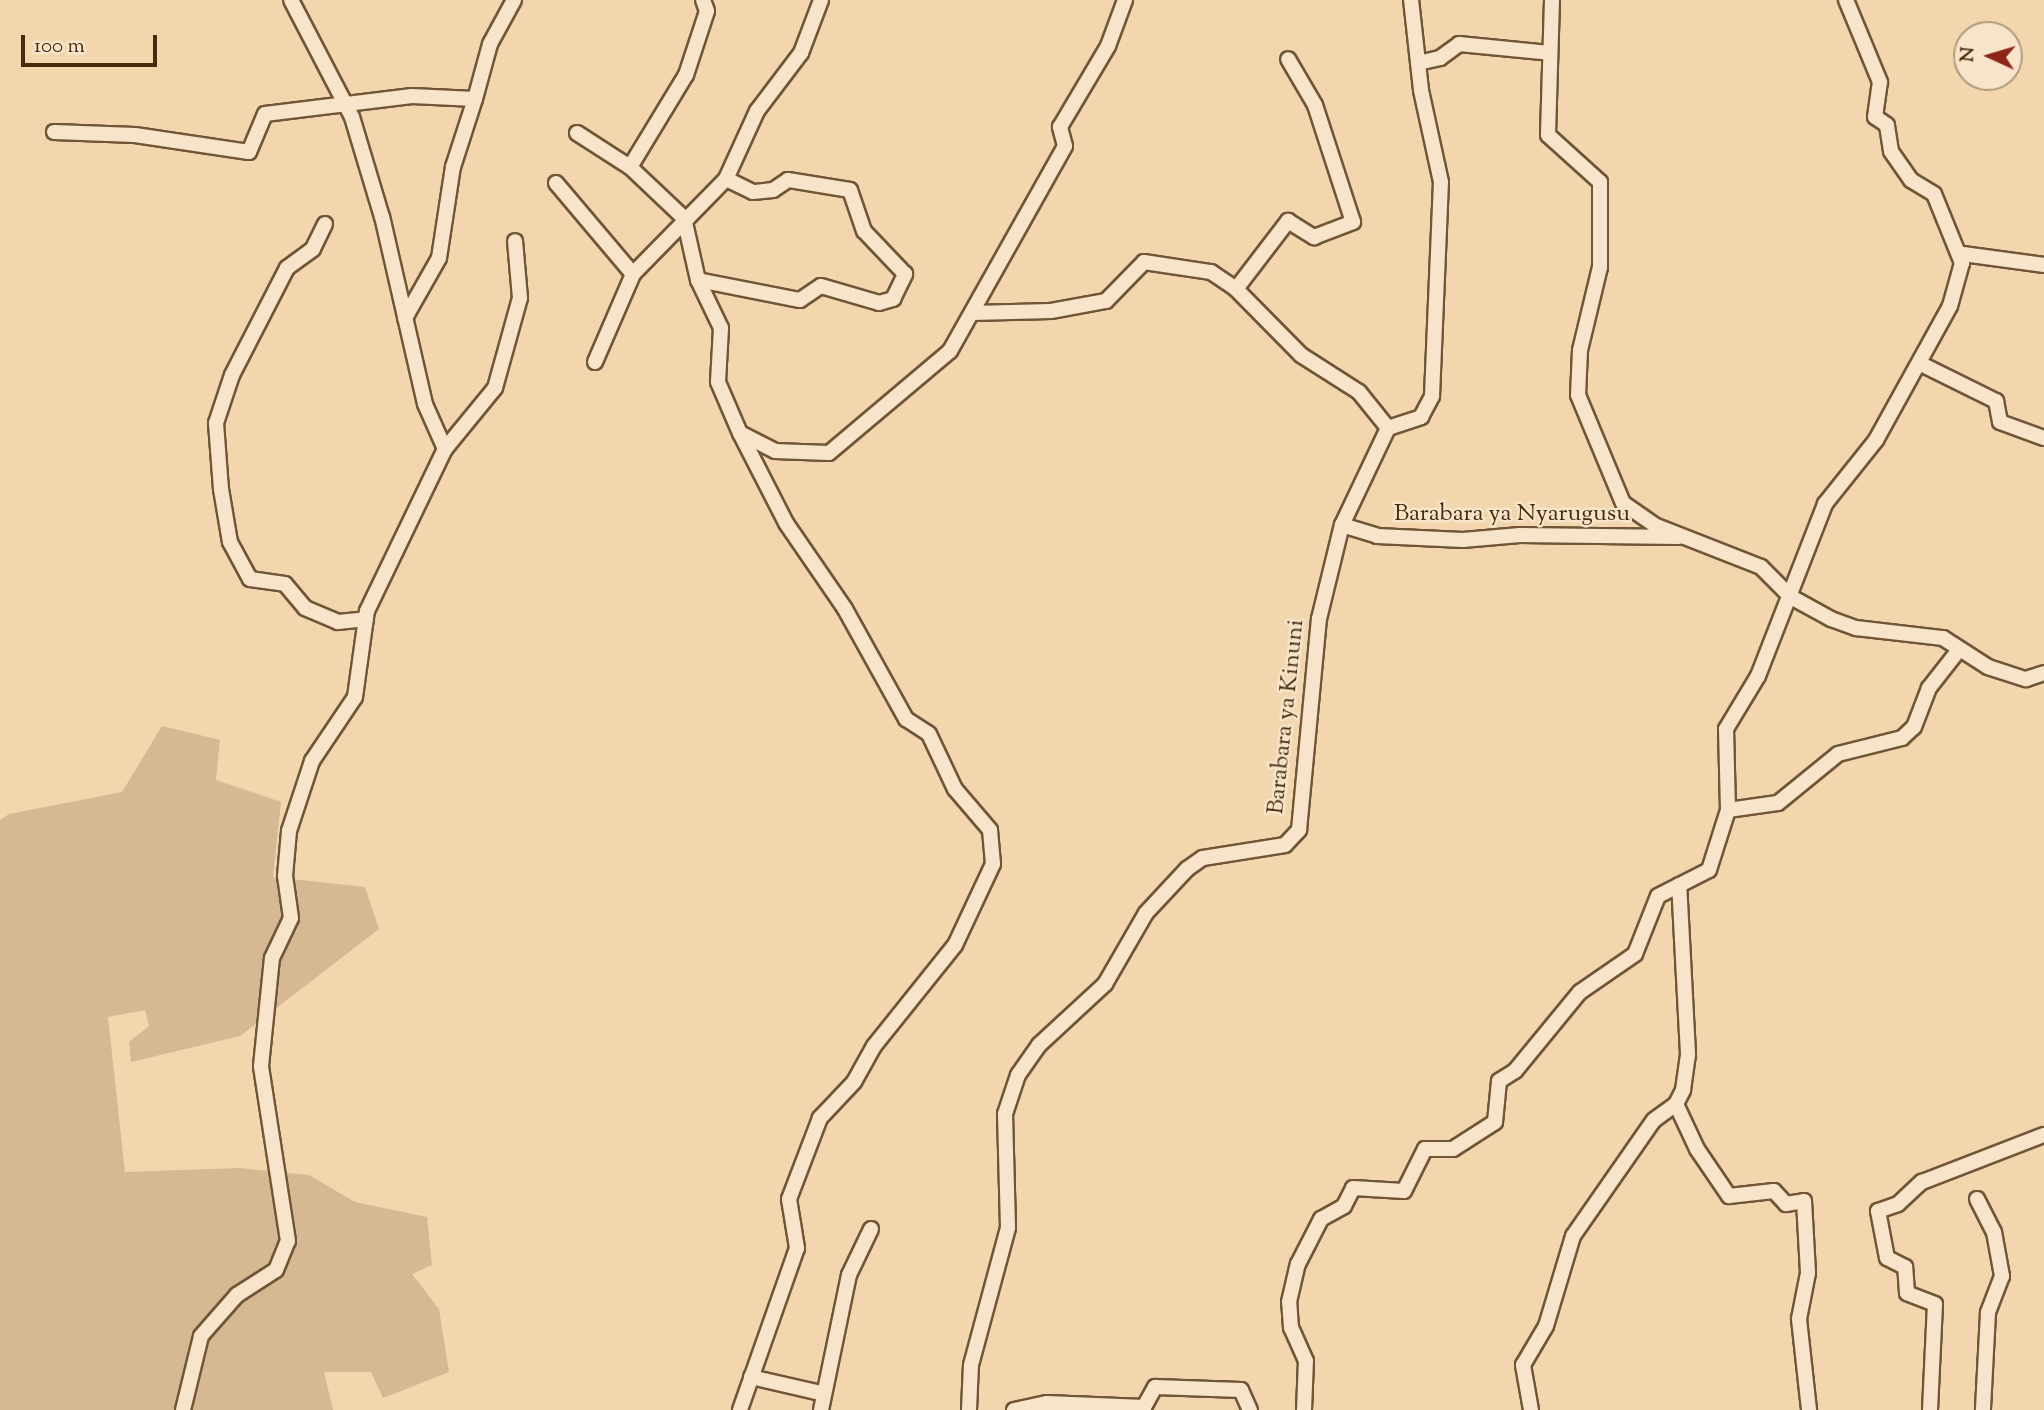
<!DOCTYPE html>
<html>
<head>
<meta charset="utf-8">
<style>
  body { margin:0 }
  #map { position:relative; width:2044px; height:1410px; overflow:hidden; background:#f2d6ad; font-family:"Sorts Mill Goudy",serif }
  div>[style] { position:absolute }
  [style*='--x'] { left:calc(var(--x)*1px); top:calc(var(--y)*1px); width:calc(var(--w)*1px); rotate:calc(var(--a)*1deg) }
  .green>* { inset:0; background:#d5b992 }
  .roads { filter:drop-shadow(2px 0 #705636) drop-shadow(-2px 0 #705636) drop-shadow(0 2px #705636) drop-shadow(0 -2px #705636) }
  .minor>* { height:14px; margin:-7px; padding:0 7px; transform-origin:7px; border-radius:7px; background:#f7e4ca }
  span { translate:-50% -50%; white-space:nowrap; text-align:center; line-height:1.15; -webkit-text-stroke:5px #f7e4ca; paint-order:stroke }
  .street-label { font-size:24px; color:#452c0f }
  .north { position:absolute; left:1953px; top:21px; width:70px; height:70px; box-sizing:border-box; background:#f7e4ca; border:2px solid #b09a7f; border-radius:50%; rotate:274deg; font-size:19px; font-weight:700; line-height:28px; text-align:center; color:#452c0f }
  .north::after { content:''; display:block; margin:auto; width:24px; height:32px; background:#8f2418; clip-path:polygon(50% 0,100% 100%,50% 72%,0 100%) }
  .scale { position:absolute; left:21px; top:35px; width:136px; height:32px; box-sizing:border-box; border:4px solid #452c0f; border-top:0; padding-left:9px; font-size:21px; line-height:24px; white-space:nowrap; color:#452c0f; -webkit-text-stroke:5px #f7e4ca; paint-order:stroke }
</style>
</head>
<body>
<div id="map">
  <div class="green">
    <i style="clip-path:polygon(162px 726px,220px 740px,216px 780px,281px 802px,273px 877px,365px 887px,379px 929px,240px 1036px,131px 1062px,129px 1042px,149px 1026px,145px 1010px,108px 1017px,125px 1172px,239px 1168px,309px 1175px,355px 1202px,427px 1217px,432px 1265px,412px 1274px,439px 1309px,449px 1372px,383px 1398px,371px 1372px,324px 1372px,333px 1410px,0 1410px,0 820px,9px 814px,122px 792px)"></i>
  </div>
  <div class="roads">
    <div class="minor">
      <i style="--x:1552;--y:0;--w:135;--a:91.7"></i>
      <i style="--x:1548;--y:135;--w:70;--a:42.1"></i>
      <i style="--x:1600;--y:182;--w:85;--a:90"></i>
      <i style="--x:1600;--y:267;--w:85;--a:103.5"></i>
      <i style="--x:1580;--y:350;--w:45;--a:92.5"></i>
      <i style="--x:1578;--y:395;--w:117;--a:67.4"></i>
      <i style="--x:1623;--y:503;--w:38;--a:35"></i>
      <i style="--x:1654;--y:525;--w:115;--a:21.4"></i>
      <i style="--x:1761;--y:567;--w:42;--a:45"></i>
      <i style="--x:1791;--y:597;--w:46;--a:28.8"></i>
      <i style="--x:1831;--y:619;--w:27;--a:20"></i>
      <i style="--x:1856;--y:628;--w:88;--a:6.6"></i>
      <i style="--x:1943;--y:638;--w:54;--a:32.8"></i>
      <i style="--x:1988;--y:667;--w:40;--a:18"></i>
      <i style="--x:2026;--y:679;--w:19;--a:-18"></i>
      <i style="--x:1418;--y:63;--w:23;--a:-13"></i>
      <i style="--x:1440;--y:58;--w:24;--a:-36"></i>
      <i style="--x:1459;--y:44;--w:91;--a:5.6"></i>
      <i style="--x:54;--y:132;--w:81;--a:2.1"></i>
      <i style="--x:135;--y:135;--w:115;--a:8.5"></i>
      <i style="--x:249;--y:152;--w:41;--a:-67.2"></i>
      <i style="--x:265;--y:114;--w:148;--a:-7"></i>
      <i style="--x:412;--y:96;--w:63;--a:2.7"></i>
      <i style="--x:475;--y:99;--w:57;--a:-74.7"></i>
      <i style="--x:490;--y:44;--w:50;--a:-61.4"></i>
      <i style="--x:577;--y:133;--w:63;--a:32.7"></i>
      <i style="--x:630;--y:167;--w:74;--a:43.4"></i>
      <i style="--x:684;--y:218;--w:64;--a:77.3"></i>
      <i style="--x:698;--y:280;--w:53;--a:64.4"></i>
      <i style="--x:721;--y:328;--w:54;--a:93.2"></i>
      <i style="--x:718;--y:382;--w:56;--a:66.7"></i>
      <i style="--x:740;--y:433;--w:39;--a:27"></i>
      <i style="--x:775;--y:451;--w:54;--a:2.1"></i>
      <i style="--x:829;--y:453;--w:158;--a:-40.1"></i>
      <i style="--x:950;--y:351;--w:235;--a:-60.7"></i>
      <i style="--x:1065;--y:146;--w:20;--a:-105"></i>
      <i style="--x:1060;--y:127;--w:94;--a:-59.3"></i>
      <i style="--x:1108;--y:46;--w:49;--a:-69.7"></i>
      <i style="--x:630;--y:167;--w:108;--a:-58.7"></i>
      <i style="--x:686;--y:75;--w:67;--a:-71.8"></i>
      <i style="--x:707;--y:11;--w:12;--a:-110"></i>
      <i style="--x:556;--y:183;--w:119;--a:49.8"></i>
      <i style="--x:325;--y:224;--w:28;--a:116"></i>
      <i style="--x:313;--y:249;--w:32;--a:144"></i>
      <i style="--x:287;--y:268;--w:120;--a:117.2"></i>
      <i style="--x:232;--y:375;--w:51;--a:108.4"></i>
      <i style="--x:216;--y:423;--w:66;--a:85.7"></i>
      <i style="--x:221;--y:489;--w:54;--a:80.4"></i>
      <i style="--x:230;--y:542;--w:42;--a:61.6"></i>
      <i style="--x:250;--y:579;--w:35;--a:8"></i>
      <i style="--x:285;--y:584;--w:31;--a:50"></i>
      <i style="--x:305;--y:608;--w:36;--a:23"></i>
      <i style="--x:338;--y:622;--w:28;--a:-6"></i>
      <i style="--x:1962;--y:263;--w:9;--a:-84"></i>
      <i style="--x:1963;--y:254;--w:82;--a:7.7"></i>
      <i style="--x:698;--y:280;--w:104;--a:11.1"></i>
      <i style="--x:800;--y:300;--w:25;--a:-34"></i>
      <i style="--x:821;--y:286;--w:60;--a:16.3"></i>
      <i style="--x:879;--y:303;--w:15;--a:-16"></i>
      <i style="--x:893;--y:299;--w:28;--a:-64"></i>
      <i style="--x:905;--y:274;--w:59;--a:-133.6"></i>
      <i style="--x:864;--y:231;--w:43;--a:-108.9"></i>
      <i style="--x:850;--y:190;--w:63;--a:-170.8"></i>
      <i style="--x:788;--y:180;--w:18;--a:146"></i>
      <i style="--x:773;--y:190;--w:20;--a:174"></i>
      <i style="--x:753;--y:192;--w:30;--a:-154"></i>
      <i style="--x:1236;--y:289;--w:86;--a:-52.6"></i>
      <i style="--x:1288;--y:221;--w:31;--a:32"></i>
      <i style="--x:1314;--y:237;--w:42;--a:-21"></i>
      <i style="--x:1353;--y:222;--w:123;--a:-108"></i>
      <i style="--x:1315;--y:105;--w:53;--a:-120.4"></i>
      <i style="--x:972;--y:313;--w:79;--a:-1.5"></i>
      <i style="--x:1051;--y:311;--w:56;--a:-10.3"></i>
      <i style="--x:1106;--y:301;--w:54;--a:-45.7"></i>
      <i style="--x:1144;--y:262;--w:68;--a:8.5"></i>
      <i style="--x:1211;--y:272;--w:30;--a:34"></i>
      <i style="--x:1236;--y:289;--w:93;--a:45.4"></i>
      <i style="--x:1301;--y:355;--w:69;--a:32.5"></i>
      <i style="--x:1359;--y:392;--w:46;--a:51.1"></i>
      <i style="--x:405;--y:318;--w:69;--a:-60.5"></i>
      <i style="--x:439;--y:258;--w:92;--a:-81.3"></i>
      <i style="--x:453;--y:167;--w:71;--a:-72.1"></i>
      <i style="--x:595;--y:362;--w:96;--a:-66.6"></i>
      <i style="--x:633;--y:274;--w:133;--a:-45.6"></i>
      <i style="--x:726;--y:179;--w:75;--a:-65.5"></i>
      <i style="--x:757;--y:111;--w:73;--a:-52.8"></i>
      <i style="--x:801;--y:53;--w:57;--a:-69.3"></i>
      <i style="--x:1921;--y:364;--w:84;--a:26.3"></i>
      <i style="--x:1996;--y:401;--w:21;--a:79"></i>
      <i style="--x:2000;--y:422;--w:47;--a:20"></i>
      <i style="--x:740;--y:433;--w:101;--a:62.9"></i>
      <i style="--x:786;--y:523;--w:104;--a:55.5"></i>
      <i style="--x:845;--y:609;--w:126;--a:61"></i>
      <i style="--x:906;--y:719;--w:27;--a:33"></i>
      <i style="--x:929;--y:734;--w:61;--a:64.7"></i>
      <i style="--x:955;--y:789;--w:54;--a:49.5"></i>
      <i style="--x:990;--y:830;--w:34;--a:85"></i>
      <i style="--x:993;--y:864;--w:89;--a:115.1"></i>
      <i style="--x:955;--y:945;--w:129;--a:128.7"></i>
      <i style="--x:874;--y:1046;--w:41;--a:119.1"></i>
      <i style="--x:854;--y:1082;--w:50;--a:133.4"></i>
      <i style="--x:820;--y:1118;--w:87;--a:110.9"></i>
      <i style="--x:789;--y:1199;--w:50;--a:80.7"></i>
      <i style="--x:797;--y:1248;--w:172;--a:109.4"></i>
      <i style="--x:445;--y:449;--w:79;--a:-50.7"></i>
      <i style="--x:495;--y:388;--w:93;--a:-74.5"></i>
      <i style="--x:520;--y:298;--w:57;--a:-95"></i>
      <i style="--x:1342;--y:525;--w:37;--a:17"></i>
      <i style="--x:1377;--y:536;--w:86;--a:2.7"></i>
      <i style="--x:1463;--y:540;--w:57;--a:-5"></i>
      <i style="--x:1520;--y:535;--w:159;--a:0.7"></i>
      <i style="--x:1728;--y:810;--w:50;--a:-8"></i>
      <i style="--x:1778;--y:803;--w:77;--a:-39.2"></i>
      <i style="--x:1838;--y:754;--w:66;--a:-14"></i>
      <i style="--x:1902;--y:738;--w:16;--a:-43"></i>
      <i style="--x:1914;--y:727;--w:42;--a:-69"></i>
      <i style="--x:1929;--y:688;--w:47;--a:-51.9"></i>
      <i style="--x:1676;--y:1104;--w:50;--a:65"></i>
      <i style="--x:1697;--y:1149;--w:57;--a:55.8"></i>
      <i style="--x:1729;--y:1196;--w:45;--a:-6.3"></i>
      <i style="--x:1774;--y:1191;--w:18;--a:47"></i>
      <i style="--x:1786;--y:1204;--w:18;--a:-9"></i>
      <i style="--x:1804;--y:1201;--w:72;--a:86.8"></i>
      <i style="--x:1808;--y:1273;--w:47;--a:101.1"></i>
      <i style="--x:1799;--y:1319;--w:92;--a:83.7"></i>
      <i style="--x:1977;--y:1199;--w:37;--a:63"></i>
      <i style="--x:1994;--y:1232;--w:45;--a:79.7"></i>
      <i style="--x:2002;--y:1276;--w:40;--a:111"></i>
      <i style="--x:1988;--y:1313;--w:97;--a:93"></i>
      <i style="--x:751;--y:1377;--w:72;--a:12.9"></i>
      <i style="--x:183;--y:1410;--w:76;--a:-76.3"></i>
      <i style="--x:201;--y:1336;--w:55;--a:-48.7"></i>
      <i style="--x:237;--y:1295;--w:46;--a:-32.7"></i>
      <i style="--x:276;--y:1270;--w:31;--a:-68"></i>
      <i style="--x:288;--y:1241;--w:177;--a:-98.8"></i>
      <i style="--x:261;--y:1066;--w:109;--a:-84.2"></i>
      <i style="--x:272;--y:958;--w:44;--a:-64.6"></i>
      <i style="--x:291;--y:918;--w:42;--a:-98.1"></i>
      <i style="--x:285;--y:876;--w:45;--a:-84.9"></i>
      <i style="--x:289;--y:831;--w:74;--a:-71.8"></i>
      <i style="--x:312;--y:761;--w:77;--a:-56.1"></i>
      <i style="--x:355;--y:697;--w:87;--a:-82.1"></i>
      <i style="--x:367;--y:611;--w:180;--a:-64.3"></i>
      <i style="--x:445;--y:449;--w:49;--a:-114"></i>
      <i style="--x:425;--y:404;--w:192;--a:-102.9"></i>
      <i style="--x:382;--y:217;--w:104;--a:-106.7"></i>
      <i style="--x:352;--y:117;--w:132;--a:-117.5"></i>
      <i style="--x:821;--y:1410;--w:138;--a:-78.3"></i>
      <i style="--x:849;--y:1275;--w:51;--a:-64.4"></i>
      <i style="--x:969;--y:1410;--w:45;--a:-87.5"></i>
      <i style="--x:971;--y:1365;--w:142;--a:-74.9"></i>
      <i style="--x:1008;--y:1228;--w:114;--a:-91.5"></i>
      <i style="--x:1005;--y:1114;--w:41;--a:-71.6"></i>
      <i style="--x:1018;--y:1075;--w:37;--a:-55"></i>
      <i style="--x:1039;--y:1045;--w:90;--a:-42.7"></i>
      <i style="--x:1105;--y:984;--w:82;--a:-60"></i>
      <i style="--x:1146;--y:913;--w:60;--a:-47"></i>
      <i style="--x:1187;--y:869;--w:19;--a:-35"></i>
      <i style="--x:1203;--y:858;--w:83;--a:-9"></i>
      <i style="--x:1285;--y:845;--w:21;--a:-47"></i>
      <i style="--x:1299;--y:830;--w:212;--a:-84.6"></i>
      <i style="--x:1319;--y:619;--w:97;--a:-76.3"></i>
      <i style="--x:1342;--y:525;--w:107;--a:-64.6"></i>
      <i style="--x:1388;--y:428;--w:35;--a:-18"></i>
      <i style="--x:1421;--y:417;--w:24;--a:-62"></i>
      <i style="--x:1432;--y:396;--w:214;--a:-87.6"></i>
      <i style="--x:1441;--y:182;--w:94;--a:-102.3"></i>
      <i style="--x:1421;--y:90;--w:91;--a:-96.3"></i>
      <i style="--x:1014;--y:1410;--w:34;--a:-12"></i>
      <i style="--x:1047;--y:1403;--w:97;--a:2.4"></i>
      <i style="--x:1144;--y:1407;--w:23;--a:-61"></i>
      <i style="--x:1155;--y:1387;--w:86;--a:2"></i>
      <i style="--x:1241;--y:1390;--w:22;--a:66"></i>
      <i style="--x:1304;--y:1410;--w:49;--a:-87.7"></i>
      <i style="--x:1306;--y:1361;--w:36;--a:-114"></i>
      <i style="--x:1291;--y:1328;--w:26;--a:-94"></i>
      <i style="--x:1289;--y:1302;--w:39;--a:-77"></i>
      <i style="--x:1298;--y:1264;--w:51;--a:-62.9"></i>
      <i style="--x:1321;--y:1219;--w:26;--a:-29"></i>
      <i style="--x:1344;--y:1206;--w:20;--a:-63"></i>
      <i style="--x:1353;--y:1188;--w:51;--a:3.4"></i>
      <i style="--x:1404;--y:1191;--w:47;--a:-63.4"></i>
      <i style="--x:1425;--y:1149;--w:28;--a:0"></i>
      <i style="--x:1453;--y:1149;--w:50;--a:-32.7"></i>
      <i style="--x:1495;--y:1122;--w:41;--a:-84.4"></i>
      <i style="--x:1499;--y:1081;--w:19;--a:-32"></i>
      <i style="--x:1515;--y:1071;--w:102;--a:-50.6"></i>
      <i style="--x:1580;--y:992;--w:67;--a:-34.6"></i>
      <i style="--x:1635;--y:954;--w:62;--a:-68.4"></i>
      <i style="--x:1658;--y:896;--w:57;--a:-27"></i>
      <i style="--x:1709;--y:870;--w:63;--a:-72.4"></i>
      <i style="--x:1728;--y:810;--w:81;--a:-91.4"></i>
      <i style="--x:1726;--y:729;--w:62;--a:-58.9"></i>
      <i style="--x:1758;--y:676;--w:185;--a:-68.7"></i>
      <i style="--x:1825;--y:504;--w:82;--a:-51.4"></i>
      <i style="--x:1876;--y:440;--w:153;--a:-61.1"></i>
      <i style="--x:1950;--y:306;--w:45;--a:-74.4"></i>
      <i style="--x:1962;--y:263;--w:74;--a:-112.1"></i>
      <i style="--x:1934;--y:194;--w:27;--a:-149"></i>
      <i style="--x:1911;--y:180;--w:35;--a:-125"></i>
      <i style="--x:1891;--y:151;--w:26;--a:-99"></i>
      <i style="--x:1887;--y:125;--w:14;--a:-146"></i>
      <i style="--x:1875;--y:117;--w:35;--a:-82"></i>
      <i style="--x:1880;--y:82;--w:89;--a:-112.5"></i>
      <i style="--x:1531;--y:1410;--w:46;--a:-100.1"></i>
      <i style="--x:1523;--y:1365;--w:45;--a:-59.5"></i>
      <i style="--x:1546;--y:1326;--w:94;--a:-73.3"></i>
      <i style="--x:1573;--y:1236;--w:141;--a:-55.1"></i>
      <i style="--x:1654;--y:1120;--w:27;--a:-36"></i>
      <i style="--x:1676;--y:1104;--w:16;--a:-63"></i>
      <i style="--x:1683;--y:1090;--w:36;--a:-82"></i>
      <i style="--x:1688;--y:1054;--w:169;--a:-93"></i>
      <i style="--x:1930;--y:1410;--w:106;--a:-87.3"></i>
      <i style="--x:1935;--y:1304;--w:30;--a:-159"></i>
      <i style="--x:1907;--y:1293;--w:26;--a:-94"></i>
      <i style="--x:1905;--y:1267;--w:20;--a:-153"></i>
      <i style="--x:1887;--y:1258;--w:48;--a:-100.8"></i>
      <i style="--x:1878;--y:1211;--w:21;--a:-19"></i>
      <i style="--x:1898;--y:1204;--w:33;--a:-43"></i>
      <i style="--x:1922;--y:1182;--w:131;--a:-21.1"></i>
    </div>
  </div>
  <div class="street-label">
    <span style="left:1512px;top:515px">Barabara ya Nyarugusu</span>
    <span style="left:1287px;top:717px;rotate:-84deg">Barabara ya Kinuni</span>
  </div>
  <div class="north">N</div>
  <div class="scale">100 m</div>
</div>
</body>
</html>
